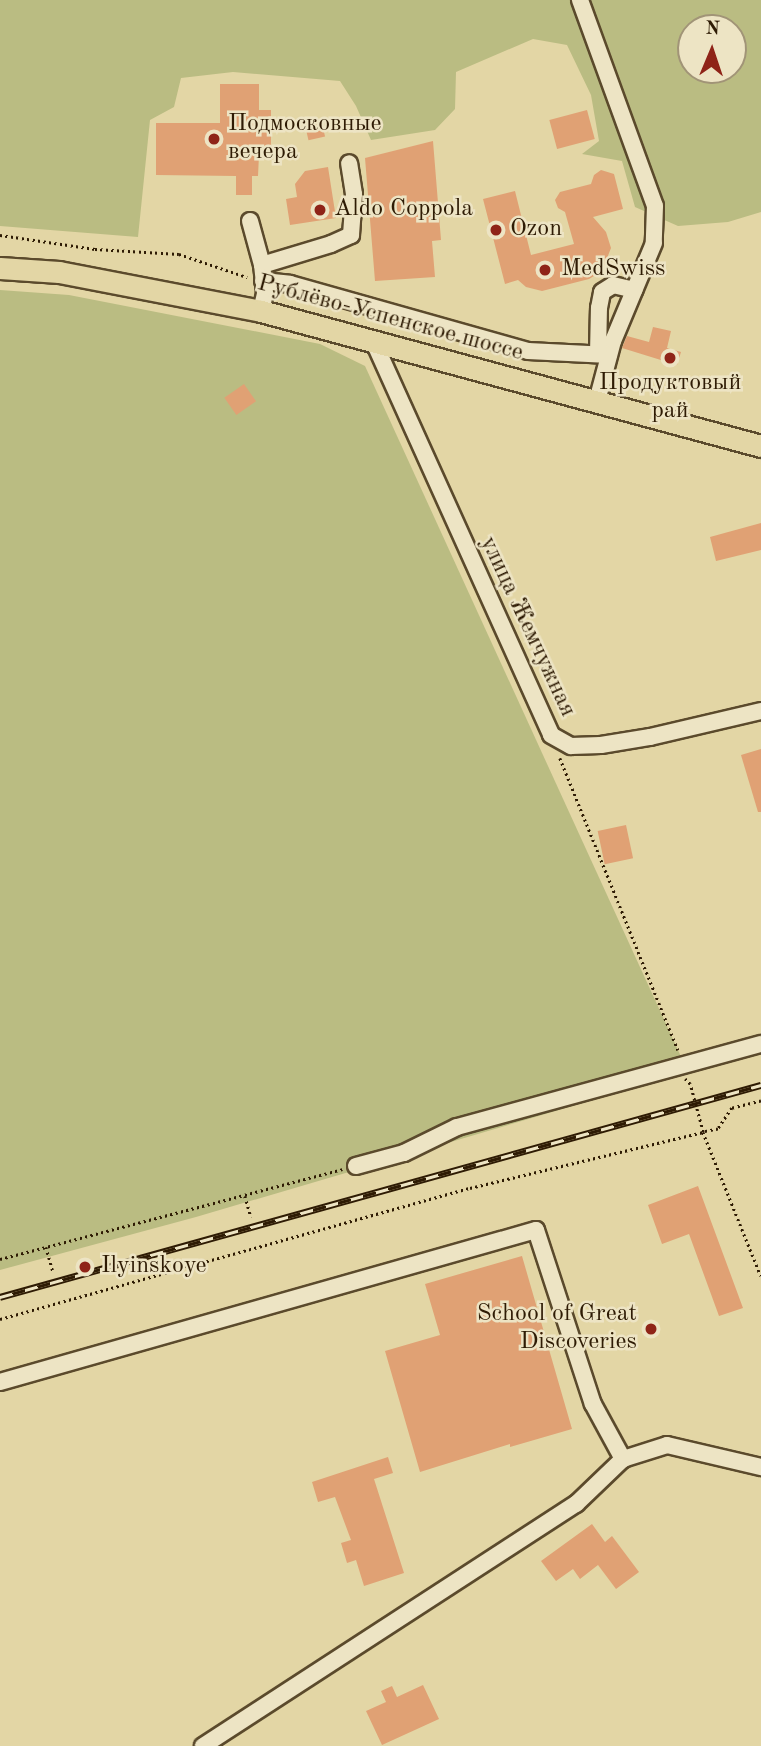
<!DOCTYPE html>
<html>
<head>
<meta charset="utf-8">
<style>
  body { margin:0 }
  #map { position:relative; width:761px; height:1746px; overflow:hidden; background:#e3d6a5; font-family:"Old Standard TT",serif }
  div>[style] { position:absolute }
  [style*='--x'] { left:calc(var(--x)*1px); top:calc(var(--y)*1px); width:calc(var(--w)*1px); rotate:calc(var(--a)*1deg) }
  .green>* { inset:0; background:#babc82 }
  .building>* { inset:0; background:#e0a174; transform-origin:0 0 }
  .path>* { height:2.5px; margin-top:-1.25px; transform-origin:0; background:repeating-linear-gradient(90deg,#2e1b04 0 2px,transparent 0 5.5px) }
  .roads { filter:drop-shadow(2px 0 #5b4a2c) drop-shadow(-2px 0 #5b4a2c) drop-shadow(0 2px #5b4a2c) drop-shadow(0 -2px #5b4a2c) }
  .minor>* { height:16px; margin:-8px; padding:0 8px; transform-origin:8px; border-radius:8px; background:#ede4c4 }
  .major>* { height:21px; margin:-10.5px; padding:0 10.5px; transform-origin:10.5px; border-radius:10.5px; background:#e3d6a5 }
  .rail>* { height:7px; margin-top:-3.5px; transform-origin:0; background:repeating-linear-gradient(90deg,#ede4c4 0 13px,#2e1b04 0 26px); box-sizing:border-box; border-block:2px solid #2e1b04 }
  .dots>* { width:19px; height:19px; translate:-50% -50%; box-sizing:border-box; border:4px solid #ede4c4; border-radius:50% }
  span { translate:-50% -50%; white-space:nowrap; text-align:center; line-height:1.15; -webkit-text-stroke:5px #ede4c4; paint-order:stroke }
  .poi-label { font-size:24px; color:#2e1b04 }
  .left { translate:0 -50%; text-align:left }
  .right { translate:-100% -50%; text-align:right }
  .street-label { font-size:24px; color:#2e1b04 }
  .north { position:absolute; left:677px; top:14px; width:70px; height:70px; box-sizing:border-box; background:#ede4c4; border:2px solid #a19477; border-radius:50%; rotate:2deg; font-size:19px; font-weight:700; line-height:28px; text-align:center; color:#2e1b04 }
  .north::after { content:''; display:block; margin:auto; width:24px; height:32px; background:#8f2418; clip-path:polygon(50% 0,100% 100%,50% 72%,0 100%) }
</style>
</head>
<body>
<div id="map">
  <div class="green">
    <i style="clip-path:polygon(evenodd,0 0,761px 0,761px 212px,728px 222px,678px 226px,635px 207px,622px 161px,582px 154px,599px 141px,591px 95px,567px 45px,533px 39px,456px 72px,455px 109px,435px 130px,371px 140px,356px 106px,340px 81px,233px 72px,181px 78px,174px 107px,150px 120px,138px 237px,0 226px,0 0,691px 28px,733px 28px,733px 70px,691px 70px,691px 28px)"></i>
    <i style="clip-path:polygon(0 290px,69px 295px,320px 344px,365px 366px,688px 1072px,196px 1217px,0 1270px)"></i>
  </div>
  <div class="building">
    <i style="clip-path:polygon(220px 84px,259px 84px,259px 110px,271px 110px,271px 155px,259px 155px,258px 176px,252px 176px,252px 195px,236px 195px,236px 176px,156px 175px,156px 123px,220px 123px)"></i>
    <i style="left:587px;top:110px;width:30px;height:39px;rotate:75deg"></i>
    <i style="left:321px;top:119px;width:18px;height:17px;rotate:77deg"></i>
    <i style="clip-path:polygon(433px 141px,441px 240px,432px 241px,435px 277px,375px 281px,365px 158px)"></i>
    <i style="clip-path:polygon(328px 167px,336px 218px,290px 225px,286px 199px,297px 197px,295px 184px,305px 171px)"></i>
    <i style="clip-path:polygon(601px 170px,614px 174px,623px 209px,593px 217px,606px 232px,611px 248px,602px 271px,589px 279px,542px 291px,526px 287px,518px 280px,505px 284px,483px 199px,515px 191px,531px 255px,574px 244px,565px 212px,558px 208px,555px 200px,560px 192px,591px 184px,594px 175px)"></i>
    <i style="clip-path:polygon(653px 327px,671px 331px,667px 348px,681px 352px,677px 365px,622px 348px,627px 336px,649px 342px)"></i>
    <i style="left:244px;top:384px;width:21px;height:24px;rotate:55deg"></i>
    <i style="clip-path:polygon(761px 523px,761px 550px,716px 561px,710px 537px)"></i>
    <i style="clip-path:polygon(761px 749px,761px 812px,758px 812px,741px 755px)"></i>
    <i style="left:626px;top:825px;width:34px;height:29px;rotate:78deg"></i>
    <i style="clip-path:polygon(698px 1186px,743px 1308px,719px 1316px,689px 1234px,662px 1244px,648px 1205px)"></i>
    <i style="clip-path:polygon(522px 1256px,572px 1429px,510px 1447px,510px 1444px,420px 1472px,385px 1351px,440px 1335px,425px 1284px)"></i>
    <i style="clip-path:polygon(388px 1457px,393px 1473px,374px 1479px,404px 1573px,364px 1586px,356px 1560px,347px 1563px,341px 1543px,351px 1540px,335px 1497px,318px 1502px,312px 1482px)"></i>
    <i style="clip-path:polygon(592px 1524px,605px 1542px,612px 1536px,639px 1572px,616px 1589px,598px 1565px,580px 1579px,573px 1569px,556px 1581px,541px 1561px)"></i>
    <i style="clip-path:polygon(423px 1685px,439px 1719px,382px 1745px,366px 1711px,386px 1702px,381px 1691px,392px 1686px,397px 1697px)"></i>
  </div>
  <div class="path">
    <i style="--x:0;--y:235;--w:96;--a:8.4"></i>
    <i style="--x:95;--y:249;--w:84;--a:3.4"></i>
    <i style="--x:179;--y:254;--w:72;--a:18.7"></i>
    <i style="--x:560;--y:758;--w:315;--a:68"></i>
    <i style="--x:761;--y:1101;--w:30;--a:166"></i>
    <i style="--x:732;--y:1108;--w:25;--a:124"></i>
    <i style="--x:718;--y:1129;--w:15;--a:169"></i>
    <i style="--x:703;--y:1132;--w:155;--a:68.1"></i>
    <i style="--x:245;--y:1196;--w:22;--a:74"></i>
    <i style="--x:46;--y:1247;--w:25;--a:74"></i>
    <i style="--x:0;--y:1259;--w:354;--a:-14.7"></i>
    <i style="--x:0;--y:1319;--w:488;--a:-15.6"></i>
    <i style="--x:470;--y:1188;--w:240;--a:-13.5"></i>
    <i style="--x:703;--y:1132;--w:50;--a:-105.2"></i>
    <i style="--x:690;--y:1084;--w:7;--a:-135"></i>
  </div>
  <div class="roads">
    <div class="minor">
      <i style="--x:580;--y:0;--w:219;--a:70"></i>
      <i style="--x:655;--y:206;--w:37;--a:92"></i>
      <i style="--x:654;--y:243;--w:106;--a:112.7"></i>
      <i style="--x:613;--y:341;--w:62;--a:104.9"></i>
      <i style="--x:250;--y:221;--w:46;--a:74.7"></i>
      <i style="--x:263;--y:281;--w:27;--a:6"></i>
      <i style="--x:290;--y:284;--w:247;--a:15.7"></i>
      <i style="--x:528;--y:351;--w:81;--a:2.8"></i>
      <i style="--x:261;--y:311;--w:18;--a:-77"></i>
      <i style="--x:265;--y:293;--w:28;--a:-96"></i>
      <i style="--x:262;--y:265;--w:72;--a:-16.9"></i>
      <i style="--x:331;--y:244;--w:22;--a:-24"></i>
      <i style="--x:351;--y:235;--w:41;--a:-85.8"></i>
      <i style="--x:354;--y:194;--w:31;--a:-99"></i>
      <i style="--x:373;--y:340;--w:433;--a:65.7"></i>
      <i style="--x:551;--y:735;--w:23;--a:29"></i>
      <i style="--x:571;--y:746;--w:30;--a:-2"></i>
      <i style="--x:601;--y:745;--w:50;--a:-9.3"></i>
      <i style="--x:650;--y:737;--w:114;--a:-13.2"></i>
      <i style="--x:598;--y:354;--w:46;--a:-88.8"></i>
      <i style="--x:599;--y:308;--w:16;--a:-79"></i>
      <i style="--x:602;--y:292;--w:13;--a:-32"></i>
      <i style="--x:613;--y:285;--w:22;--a:13"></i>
      <i style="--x:356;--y:1166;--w:50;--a:-15.2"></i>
      <i style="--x:404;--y:1153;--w:59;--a:-26.1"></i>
      <i style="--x:457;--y:1127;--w:315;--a:-15.3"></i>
      <i style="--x:0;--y:1382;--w:557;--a:-15.83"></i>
      <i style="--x:536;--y:1230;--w:183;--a:71.9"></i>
      <i style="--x:593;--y:1404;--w:63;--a:61.4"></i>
      <i style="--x:203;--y:1746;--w:445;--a:-33"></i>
      <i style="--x:576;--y:1504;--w:65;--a:-43.8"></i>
      <i style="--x:623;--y:1459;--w:46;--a:-17.7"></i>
      <i style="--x:667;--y:1445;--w:97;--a:13.2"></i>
    </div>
    <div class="major">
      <i style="--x:0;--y:268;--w:59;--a:3.9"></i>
      <i style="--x:59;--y:272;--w:206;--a:10.9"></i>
      <i style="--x:261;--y:311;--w:518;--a:15.11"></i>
    </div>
  </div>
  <div class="rail">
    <i style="--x:0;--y:1297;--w:790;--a:-15.57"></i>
  </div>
  <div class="dots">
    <i style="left:214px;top:139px;background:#8f2418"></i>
    <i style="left:320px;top:210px;background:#8f2418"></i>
    <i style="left:496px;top:230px;background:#8f2418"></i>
    <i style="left:545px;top:270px;background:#8f2418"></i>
    <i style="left:670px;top:358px;background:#8f2418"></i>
    <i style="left:85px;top:1267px;background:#8f2418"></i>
    <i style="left:651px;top:1329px;background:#8f2418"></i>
  </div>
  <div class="poi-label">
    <span class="left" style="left:228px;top:139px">Подмосковные<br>вечера</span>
    <span class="left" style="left:334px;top:210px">Aldo Coppola</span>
    <span class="left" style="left:510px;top:230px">Ozon</span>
    <span class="left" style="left:561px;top:270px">MedSwiss</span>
    <span style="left:670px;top:398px">Продуктовый<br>рай</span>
    <span class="left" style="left:101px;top:1267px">Ilyinskoye</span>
    <span class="right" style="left:637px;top:1329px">School of Great<br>Discoveries</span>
  </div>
  <div class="street-label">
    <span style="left:390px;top:319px;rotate:15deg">Рублёво-Успенское шоссе</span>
    <span style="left:527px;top:627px;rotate:65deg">улица Жемчужная</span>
  </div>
  <div class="north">N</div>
</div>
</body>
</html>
